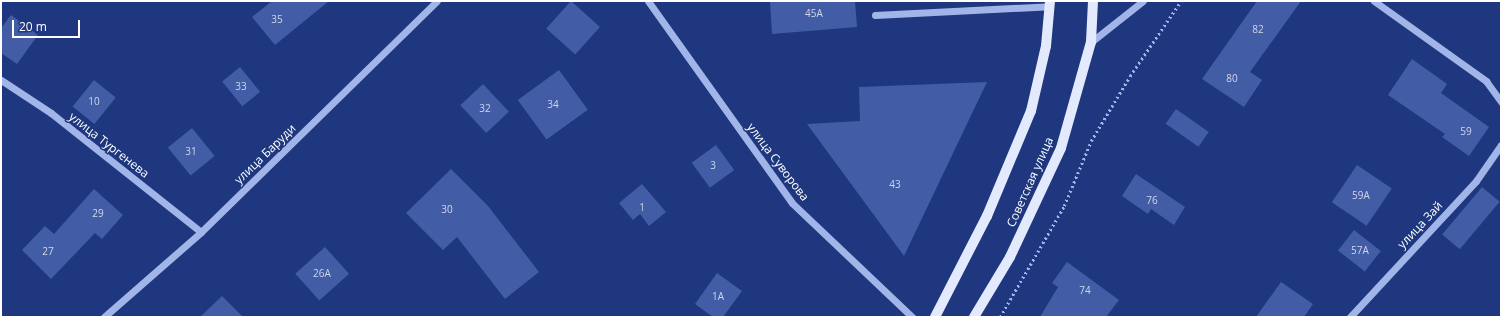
<!DOCTYPE html>
<html>
<head>
<meta charset="utf-8">
<style>
  body { margin:0 }
  #map { position:relative; width:1502px; height:318px; overflow:hidden; background:#1e377f; font-family:"Open Sans",sans-serif }
  div>[style] { position:absolute }
  [style*='--x'] { left:calc(var(--x)*1px); top:calc(var(--y)*1px); width:calc(var(--w)*1px); rotate:calc(var(--a)*1deg) }
  .building>* { inset:0; background:#425da6; transform-origin:0 0 }
  .path>* { height:2.5px; margin-top:-1.25px; transform-origin:0; background:repeating-linear-gradient(90deg,#a2b5e8 0 2px,transparent 0 5px) }
  .minor>* { height:7px; margin:-3.5px; padding:0 3.5px; transform-origin:3.5px; border-radius:3.5px; background:#a2b5e8 }
  .major>* { height:10px; margin:-5px; padding:0 5px; transform-origin:5px; border-radius:5px; background:#e4eafe }
  span { translate:-50% -50%; white-space:nowrap; text-align:center; line-height:1.15; -webkit-text-stroke:3px #1e377f; paint-order:stroke }
  .number-label { font-size:10px; color:#d0d6e9 }
  .number-label span { -webkit-text-stroke-width:0 }
  .street-label { font-size:12px; color:#fff }
  .frame { position:absolute; inset:0; border:2px solid #fff; pointer-events:none }
  .scale { position:absolute; left:12px; top:20px; width:68px; height:18px; box-sizing:border-box; border:2px solid #fff; border-top:0; padding-left:5px; font-size:12px; line-height:14px; white-space:nowrap; color:#fff; -webkit-text-stroke:3px #1e377f; paint-order:stroke }
</style>
</head>
<body>
<div id="map">
  <div class="building">
    <i style="clip-path:polygon(272px 1px,329px 1px,275px 45px,252px 17px)"></i>
    <i style="left:571px;top:1px;width:39px;height:37px;rotate:42deg"></i>
    <i style="clip-path:polygon(770px 1px,855px 1px,857px 27px,772px 34px)"></i>
    <i style="clip-path:polygon(1257px 1px,1301px 1px,1250px 72px,1262px 80px,1244px 107px,1202px 79px)"></i>
    <i style="clip-path:polygon(11px 15px,38px 35px,17px 64px,1px 53px,1px 28px)"></i>
    <i style="clip-path:polygon(1412px 59px,1447px 84px,1441px 93px,1489px 127px,1469px 156px,1442px 137px,1445px 134px,1388px 95px)"></i>
    <i style="left:240px;top:67px;width:32px;height:23px;rotate:51deg"></i>
    <i style="left:559px;top:70px;width:49px;height:51px;rotate:54deg"></i>
    <i style="left:94px;top:80px;width:28px;height:34px;rotate:39deg"></i>
    <i style="clip-path:polygon(987px 82px,904px 256px,807px 124px,860px 121px,859px 87px)"></i>
    <i style="left:483px;top:84px;width:38px;height:31px;rotate:47deg"></i>
    <i style="left:1176px;top:109px;width:40px;height:18px;rotate:35deg"></i>
    <i style="left:192px;top:128px;width:36px;height:31px;rotate:51deg"></i>
    <i style="left:716px;top:145px;width:31px;height:30px;rotate:54deg"></i>
    <i style="left:1357px;top:165px;width:42px;height:45px;rotate:34deg"></i>
    <i style="clip-path:polygon(451px 169px,488px 206px,539px 272px,505px 299px,457px 237px,443px 250px,406px 213px)"></i>
    <i style="clip-path:polygon(1136px 174px,1185px 207px,1174px 225px,1151px 209px,1148px 214px,1122px 196px)"></i>
    <i style="clip-path:polygon(642px 184px,666px 212px,649px 226px,640px 214px,633px 220px,619px 203px)"></i>
    <i style="left:1482px;top:187px;width:23px;height:62px;rotate:40deg"></i>
    <i style="clip-path:polygon(94px 189px,123px 215px,102px 239px,95px 233px,51px 279px,22px 250px,45px 226px,54px 234px)"></i>
    <i style="left:1354px;top:230px;width:34px;height:26px;rotate:38deg"></i>
    <i style="left:325px;top:247px;width:36px;height:40px;rotate:48deg"></i>
    <i style="clip-path:polygon(1067px 262px,1119px 300px,1106px 317px,1040px 317px,1058px 287px,1052px 283px)"></i>
    <i style="clip-path:polygon(717px 273px,742px 291px,723px 317px,713px 317px,695px 304px)"></i>
    <i style="clip-path:polygon(1281px 282px,1313px 304px,1304px 317px,1256px 317px)"></i>
    <i style="clip-path:polygon(222px 296px,243px 317px,200px 317px)"></i>
  </div>
  <div class="path">
    <i style="--x:1000;--y:317;--w:128;--a:-60"></i>
    <i style="--x:1064;--y:206;--w:70;--a:-67.4"></i>
    <i style="--x:1091;--y:141;--w:76;--a:-59"></i>
    <i style="--x:1130;--y:76;--w:91;--a:-55.8"></i>
  </div>
  <div class="minor">
    <i style="--x:648;--y:1;--w:248;--a:54.5"></i>
    <i style="--x:792;--y:203;--w:166;--a:43.5"></i>
    <i style="--x:1374;--y:1;--w:138;--a:35.5"></i>
    <i style="--x:1486;--y:81;--w:26;--a:54"></i>
    <i style="--x:875;--y:15;--w:175;--a:-2.9"></i>
    <i style="--x:1091;--y:42;--w:66;--a:-38.3"></i>
    <i style="--x:1;--y:80;--w:60;--a:33.4"></i>
    <i style="--x:51;--y:113;--w:191;--a:38.4"></i>
    <i style="--x:104;--y:317;--w:129;--a:-41.2"></i>
    <i style="--x:201;--y:232;--w:330;--a:-44.4"></i>
    <i style="--x:1350;--y:317;--w:185;--a:-47.2"></i>
    <i style="--x:1476;--y:181;--w:44;--a:-55.2"></i>
  </div>
  <div class="major">
    <i style="--x:935;--y:317;--w:114;--a:-62.8"></i>
    <i style="--x:987;--y:216;--w:114;--a:-67.3"></i>
    <i style="--x:1031;--y:111;--w:67;--a:-77"></i>
    <i style="--x:1046;--y:46;--w:45;--a:-84.9"></i>
    <i style="--x:974;--y:317;--w:70;--a:-59"></i>
    <i style="--x:1010;--y:257;--w:120;--a:-64.9"></i>
    <i style="--x:1061;--y:148;--w:110;--a:-74.2"></i>
    <i style="--x:1091;--y:42;--w:41;--a:-87.2"></i>
  </div>
  <div class="number-label">
    <span style="left:814px;top:14px">45А</span>
    <span style="left:277px;top:20px">35</span>
    <span style="left:1258px;top:30px">82</span>
    <span style="left:1232px;top:79px">80</span>
    <span style="left:241px;top:87px">33</span>
    <span style="left:94px;top:102px">10</span>
    <span style="left:553px;top:105px">34</span>
    <span style="left:485px;top:109px">32</span>
    <span style="left:1466px;top:132px">59</span>
    <span style="left:191px;top:152px">31</span>
    <span style="left:713px;top:166px">3</span>
    <span style="left:895px;top:185px">43</span>
    <span style="left:1361px;top:196px">59А</span>
    <span style="left:1152px;top:201px">76</span>
    <span style="left:642px;top:208px">1</span>
    <span style="left:447px;top:210px">30</span>
    <span style="left:98px;top:214px">29</span>
    <span style="left:1360px;top:251px">57А</span>
    <span style="left:48px;top:252px">27</span>
    <span style="left:322px;top:274px">26А</span>
    <span style="left:1085px;top:291px">74</span>
    <span style="left:718px;top:297px">1А</span>
  </div>
  <div class="street-label">
    <span style="left:109px;top:145px;rotate:38deg">улица Тургенева</span>
    <span style="left:265px;top:154px;rotate:-44deg">улица Баруди</span>
    <span style="left:778px;top:162px;rotate:53deg">улица Суворова</span>
    <span style="left:1030px;top:182px;rotate:-66deg">Советская улица</span>
    <span style="left:1420px;top:225px;rotate:-47deg">улица Зай</span>
  </div>
  <div class="frame"></div>
  <div class="scale">20 m</div>
</div>
</body>
</html>
